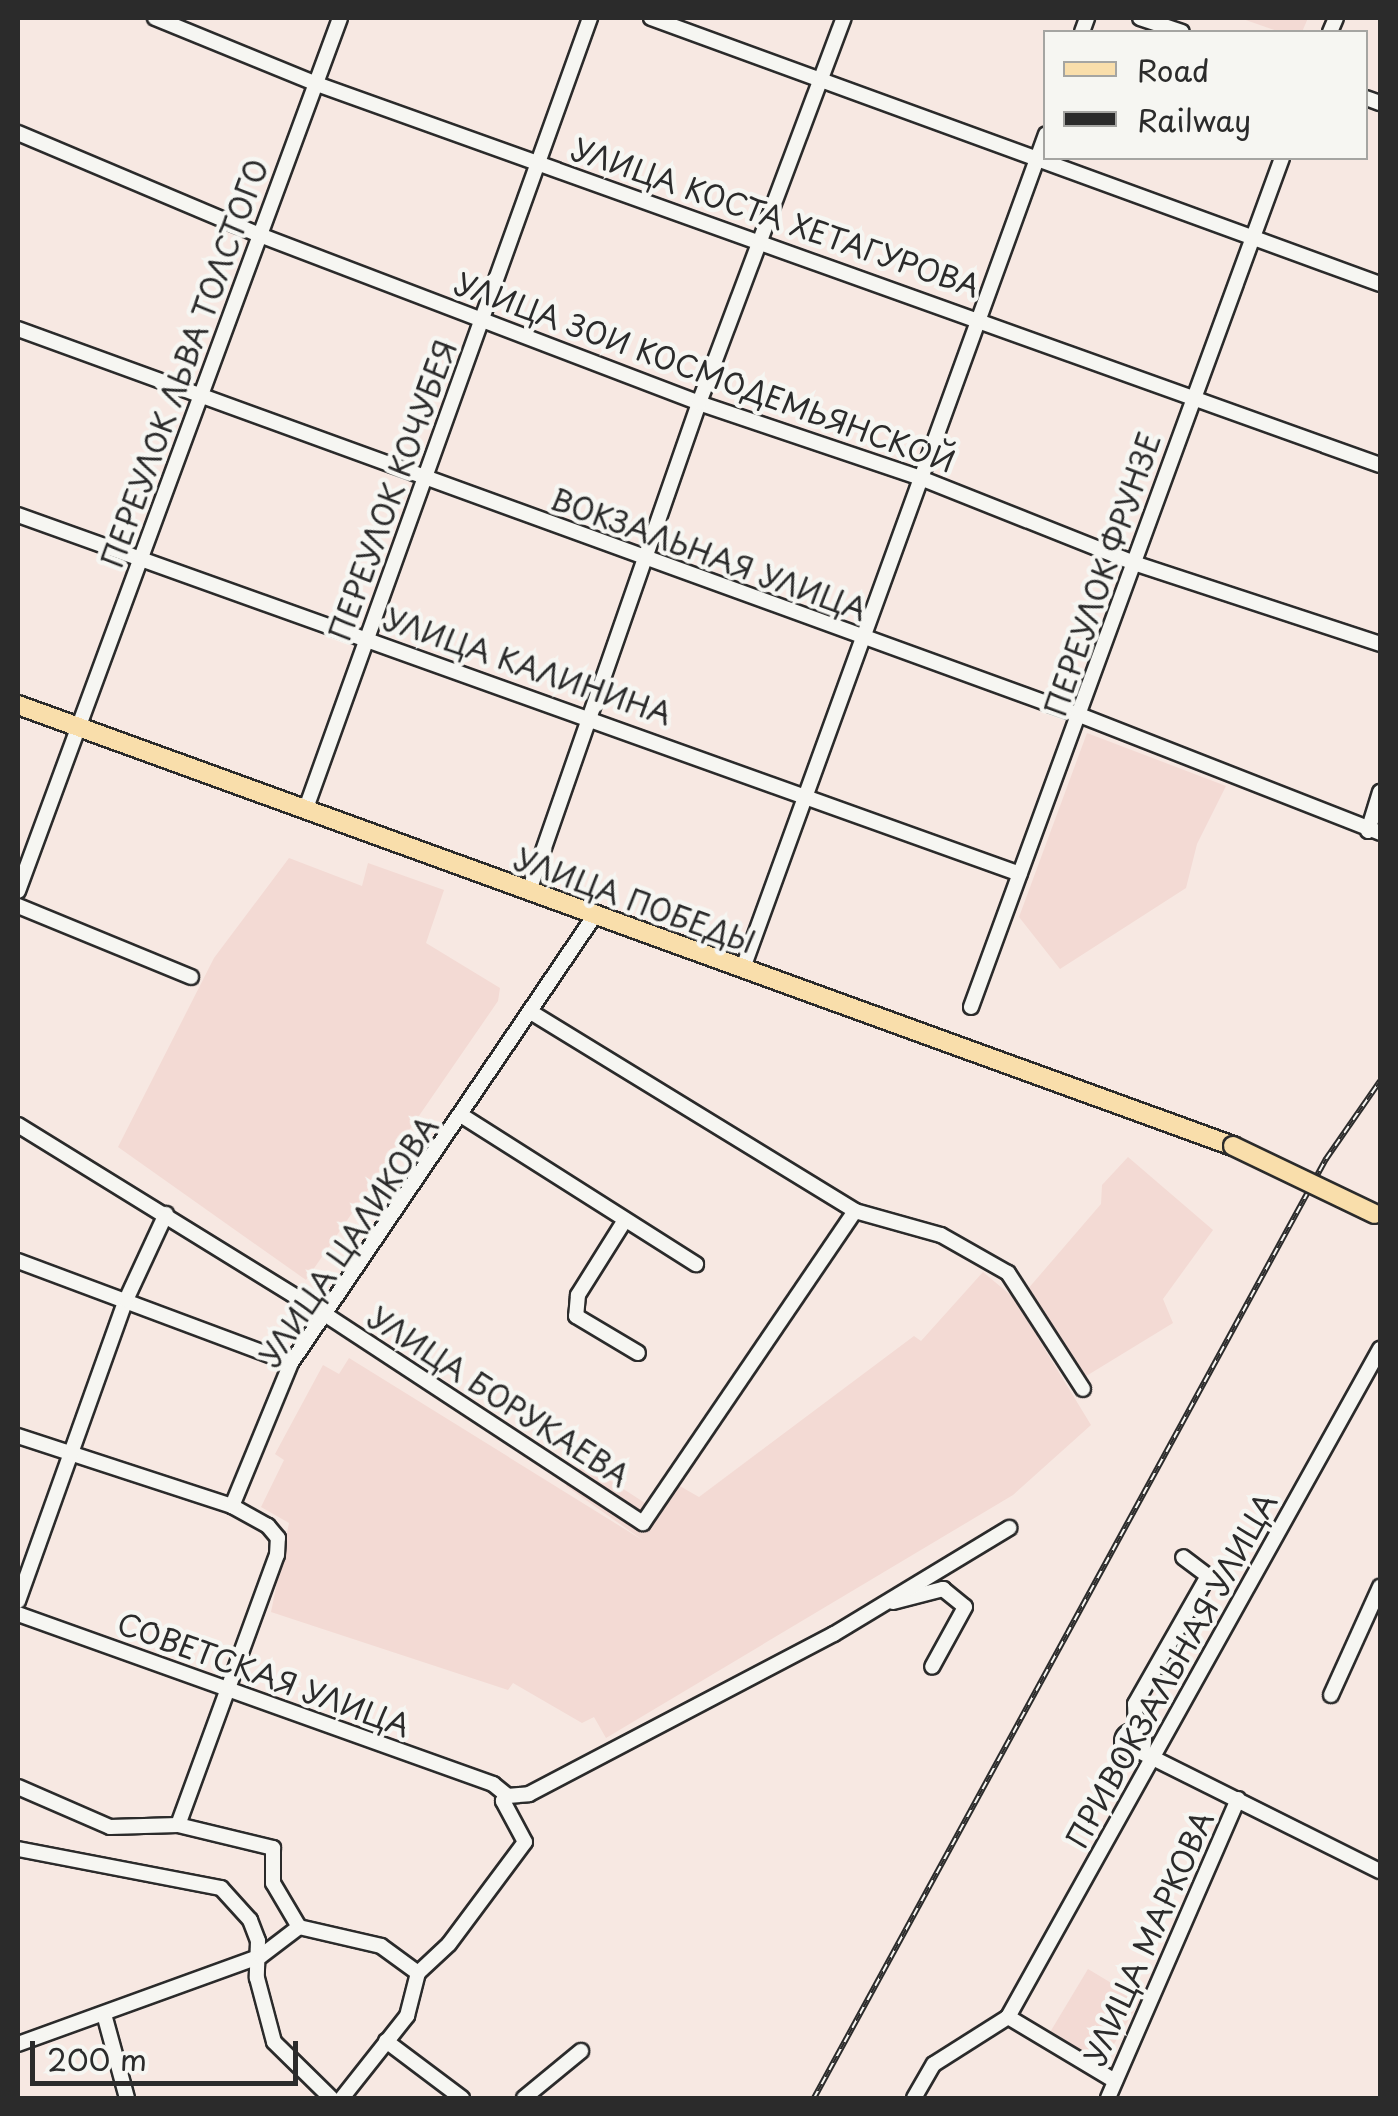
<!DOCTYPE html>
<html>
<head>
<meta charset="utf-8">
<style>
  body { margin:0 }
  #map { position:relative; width:1398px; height:2116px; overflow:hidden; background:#f7e8e2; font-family:"Playpen Sans",sans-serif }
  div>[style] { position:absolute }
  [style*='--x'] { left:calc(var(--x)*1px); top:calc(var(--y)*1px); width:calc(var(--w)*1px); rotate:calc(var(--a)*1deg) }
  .built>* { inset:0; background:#f3dad4; transform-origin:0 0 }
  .roads { filter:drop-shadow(2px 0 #2b2b2b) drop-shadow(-2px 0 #2b2b2b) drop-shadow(0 2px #2b2b2b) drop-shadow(0 -2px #2b2b2b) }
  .minor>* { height:14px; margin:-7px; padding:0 7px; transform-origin:7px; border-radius:7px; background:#f6f6f2 }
  .minor>.ring { margin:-7px; padding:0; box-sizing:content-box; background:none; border:14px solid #f6f6f2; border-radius:50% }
  .major>* { height:18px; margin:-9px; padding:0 9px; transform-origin:9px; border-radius:9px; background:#f9deab }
  .rail>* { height:6px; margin-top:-3px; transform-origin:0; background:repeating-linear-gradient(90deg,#f6f6f2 0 8px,#2b2b2b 0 16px); box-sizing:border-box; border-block:2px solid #2b2b2b }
  .bridges { filter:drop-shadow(2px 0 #2b2b2b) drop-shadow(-2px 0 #2b2b2b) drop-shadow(0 2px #2b2b2b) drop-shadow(0 -2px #2b2b2b) }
  .major-bridge>* { height:18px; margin:-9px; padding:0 9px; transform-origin:9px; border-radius:9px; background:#f9deab }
  span { translate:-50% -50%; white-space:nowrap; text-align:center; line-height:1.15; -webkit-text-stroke:9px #f6f6f2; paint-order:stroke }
  .street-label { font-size:30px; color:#2b2b2b }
  .frame { position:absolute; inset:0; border:20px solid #2b2b2b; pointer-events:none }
  .legend { position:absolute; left:1043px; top:30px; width:325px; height:130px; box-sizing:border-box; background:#f6f6f2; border:2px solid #a5a5a2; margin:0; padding:12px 18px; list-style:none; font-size:30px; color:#2b2b2b }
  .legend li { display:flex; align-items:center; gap:20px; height:50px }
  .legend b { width:50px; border:2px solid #a5a5a2 }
  .scale { position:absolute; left:30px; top:2041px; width:268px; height:45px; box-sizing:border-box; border:5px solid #2b2b2b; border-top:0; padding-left:12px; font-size:30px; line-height:35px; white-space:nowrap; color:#2b2b2b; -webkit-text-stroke:8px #f6f6f2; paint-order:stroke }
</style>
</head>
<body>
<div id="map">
  <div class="built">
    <i style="clip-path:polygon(1240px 18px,1308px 18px,1302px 32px,1280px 32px)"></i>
    <i style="clip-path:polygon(1087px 733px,1226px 786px,1197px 844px,1186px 888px,1060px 969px,1019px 917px)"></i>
    <i style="clip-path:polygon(289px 858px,362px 886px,368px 863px,444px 890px,426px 943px,500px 988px,498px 1001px,306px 1280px,118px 1147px,214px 958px)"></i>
    <i style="clip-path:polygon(1128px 1157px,1213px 1230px,1163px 1299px,1173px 1323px,1083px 1378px,1027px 1290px,1101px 1204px,1102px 1185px)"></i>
    <i style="clip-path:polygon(983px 1272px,1013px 1297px,1091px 1425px,1013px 1495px,606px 1738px,594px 1717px,582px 1723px,513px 1683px,508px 1690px,271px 1612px,289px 1523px,261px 1507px,284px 1460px,275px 1454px,323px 1365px,339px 1374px,349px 1358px,644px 1541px,566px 1486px,583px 1463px,659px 1512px,678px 1485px,699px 1497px,914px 1336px,921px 1341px)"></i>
    <i style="left:1088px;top:1969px;width:61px;height:74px;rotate:31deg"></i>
  </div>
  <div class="roads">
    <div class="minor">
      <i style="--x:155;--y:18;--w:172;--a:22.2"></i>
      <i style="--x:314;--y:83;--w:1132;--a:19.72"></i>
      <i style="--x:651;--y:18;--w:776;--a:20.05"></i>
      <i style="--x:1140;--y:18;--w:44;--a:18.4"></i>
      <i style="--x:1082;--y:32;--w:15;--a:-70"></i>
      <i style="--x:1330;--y:32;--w:15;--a:-67"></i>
      <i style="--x:1366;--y:98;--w:15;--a:20"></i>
      <i style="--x:18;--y:133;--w:259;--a:22.9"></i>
      <i style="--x:257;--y:234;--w:473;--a:20.9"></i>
      <i style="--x:699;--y:403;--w:237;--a:18.7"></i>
      <i style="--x:923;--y:479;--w:230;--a:21.7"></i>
      <i style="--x:1137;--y:564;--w:256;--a:18.2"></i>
      <i style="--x:18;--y:329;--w:1132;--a:19.99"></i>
      <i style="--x:1082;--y:716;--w:320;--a:21.4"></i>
      <i style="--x:18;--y:515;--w:1064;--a:19.71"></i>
      <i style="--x:305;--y:811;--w:843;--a:-70.23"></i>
      <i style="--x:1368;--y:831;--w:41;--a:-72.9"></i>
      <i style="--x:18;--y:891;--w:930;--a:-69.75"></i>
      <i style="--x:529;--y:891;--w:517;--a:-70.79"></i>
      <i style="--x:699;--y:403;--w:411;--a:-69.4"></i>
      <i style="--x:18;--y:906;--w:187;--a:22.3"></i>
      <i style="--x:743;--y:968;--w:887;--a:-70.03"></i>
      <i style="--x:971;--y:1007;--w:904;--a:-69.88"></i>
      <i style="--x:534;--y:1014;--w:377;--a:31.5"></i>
      <i style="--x:855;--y:1211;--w:89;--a:15.6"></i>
      <i style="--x:941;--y:1235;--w:77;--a:29.6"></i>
      <i style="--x:1008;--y:1273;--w:138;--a:57.1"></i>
      <i style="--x:464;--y:1117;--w:275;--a:32.4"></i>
      <i style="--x:18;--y:1125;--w:362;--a:31.7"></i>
      <i style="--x:326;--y:1315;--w:379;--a:33.3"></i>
      <i style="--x:643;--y:1523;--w:377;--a:-55.8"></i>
      <i style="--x:625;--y:1220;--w:89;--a:122.1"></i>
      <i style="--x:578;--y:1295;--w:21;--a:95"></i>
      <i style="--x:576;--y:1316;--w:72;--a:30.8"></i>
      <i style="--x:18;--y:1261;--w:291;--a:20.5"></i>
      <i style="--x:18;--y:1436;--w:225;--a:18.1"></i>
      <i style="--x:18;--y:1601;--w:320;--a:-70.3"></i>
      <i style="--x:126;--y:1300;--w:95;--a:-65.1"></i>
      <i style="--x:893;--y:1602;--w:52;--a:-14.6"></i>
      <i style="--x:943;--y:1589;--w:28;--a:39"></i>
      <i style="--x:965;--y:1607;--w:68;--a:118.8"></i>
      <i style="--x:18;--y:1614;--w:505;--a:19.69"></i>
      <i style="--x:493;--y:1784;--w:19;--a:39"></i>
      <i style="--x:508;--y:1796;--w:21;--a:-5"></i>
      <i style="--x:529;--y:1794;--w:344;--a:-27.7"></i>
      <i style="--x:834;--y:1634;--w:205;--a:-31.2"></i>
      <i style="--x:1331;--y:1695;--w:119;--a:-65.6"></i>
      <i class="ring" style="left:1122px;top:1731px;width:8px;height:8px"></i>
      <i style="--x:1136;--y:1731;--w:27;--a:-92"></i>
      <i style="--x:1135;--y:1704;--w:147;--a:-60.3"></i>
      <i style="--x:1208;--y:1576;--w:31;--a:-143"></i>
      <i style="--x:1139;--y:1751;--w:269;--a:26.5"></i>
      <i style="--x:18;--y:1787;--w:100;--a:23.5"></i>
      <i style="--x:110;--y:1827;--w:68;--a:-1.7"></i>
      <i style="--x:178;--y:1825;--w:98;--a:13.6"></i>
      <i style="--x:273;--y:1848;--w:35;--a:90"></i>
      <i style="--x:273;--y:1883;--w:51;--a:59.4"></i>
      <i style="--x:299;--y:1927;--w:84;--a:13"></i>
      <i style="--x:381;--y:1946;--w:46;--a:36.1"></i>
      <i style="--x:418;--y:1973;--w:42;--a:-43.1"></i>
      <i style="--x:449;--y:1944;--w:127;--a:-53.3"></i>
      <i style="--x:525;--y:1842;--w:47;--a:-118.2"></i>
      <i style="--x:503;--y:1801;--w:7;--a:-45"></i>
      <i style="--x:178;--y:1825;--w:288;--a:-69.9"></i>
      <i style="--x:277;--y:1555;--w:17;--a:-87"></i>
      <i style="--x:278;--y:1538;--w:16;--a:-130"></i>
      <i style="--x:268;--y:1526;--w:41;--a:-150.9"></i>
      <i style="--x:232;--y:1506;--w:155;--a:-67.6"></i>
      <i style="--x:291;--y:1363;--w:541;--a:-55.84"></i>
      <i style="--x:18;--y:1849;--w:207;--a:10.9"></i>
      <i style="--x:221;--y:1888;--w:43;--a:47.8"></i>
      <i style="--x:250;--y:1920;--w:22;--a:69"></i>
      <i style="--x:258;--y:1941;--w:37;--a:92"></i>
      <i style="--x:257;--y:1978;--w:66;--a:75.1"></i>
      <i style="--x:274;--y:2042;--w:80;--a:44.5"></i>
      <i style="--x:104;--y:2014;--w:87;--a:74.7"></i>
      <i style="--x:386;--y:2041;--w:95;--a:36.9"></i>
      <i style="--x:18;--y:2044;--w:258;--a:-19.9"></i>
      <i style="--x:261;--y:1956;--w:48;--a:-37.3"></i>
      <i style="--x:1115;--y:2081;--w:125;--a:-149.1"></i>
      <i style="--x:1008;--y:2017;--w:765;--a:-60.89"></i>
      <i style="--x:342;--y:2098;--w:105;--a:-51.6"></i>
      <i style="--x:407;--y:2016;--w:44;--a:-75.7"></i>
      <i style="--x:524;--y:2098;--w:74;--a:-39.5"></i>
      <i style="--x:914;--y:2098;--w:39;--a:-60"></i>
      <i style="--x:934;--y:2064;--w:88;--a:-32.4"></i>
      <i style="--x:1108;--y:2098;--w:326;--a:-66.5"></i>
    </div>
    <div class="major">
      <i style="--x:18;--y:705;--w:1293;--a:19.95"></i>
    </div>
  </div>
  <div class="rail">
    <i style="--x:814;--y:2098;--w:1070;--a:-61.4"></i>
    <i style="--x:1326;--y:1159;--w:95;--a:-55.3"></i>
  </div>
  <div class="bridges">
    <div class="major-bridge">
      <i style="--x:1233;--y:1146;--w:157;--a:25.6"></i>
    </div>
  </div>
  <div class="street-label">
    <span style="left:776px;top:217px;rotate:19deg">УЛИЦА КОСТА ХЕТАГУРОВА</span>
    <span style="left:184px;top:363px;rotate:-70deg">ПЕРЕУЛОК ЛЬВА ТОЛСТОГО</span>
    <span style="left:705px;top:372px;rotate:20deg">УЛИЦА ЗОИ КОСМОДЕМЬЯНСКОЙ</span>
    <span style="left:392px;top:490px;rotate:-70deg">ПЕРЕУЛОК КОЧУБЕЯ</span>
    <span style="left:709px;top:554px;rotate:20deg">ВОКЗАЛЬНАЯ УЛИЦА</span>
    <span style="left:1102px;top:574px;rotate:-71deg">ПЕРЕУЛОК ФРУНЗЕ</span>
    <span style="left:528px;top:666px;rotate:19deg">УЛИЦА КАЛИНИНА</span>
    <span style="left:635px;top:900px;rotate:20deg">УЛИЦА ПОБЕДЫ</span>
    <span style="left:348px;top:1241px;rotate:-56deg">УЛИЦА ЦАЛИКОВА</span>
    <span style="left:499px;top:1396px;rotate:33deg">УЛИЦА БОРУКАЕВА</span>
    <span style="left:1171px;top:1670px;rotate:-61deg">ПРИВОКЗАЛЬНАЯ УЛИЦА</span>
    <span style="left:264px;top:1674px;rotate:20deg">СОВЕТСКАЯ УЛИЦА</span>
    <span style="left:1148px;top:1938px;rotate:-66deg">УЛИЦА МАРКОВА</span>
  </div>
  <div class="frame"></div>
  <ul class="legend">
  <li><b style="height:12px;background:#f9deab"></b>Road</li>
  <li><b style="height:12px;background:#2b2b2b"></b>Railway</li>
  </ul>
  <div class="scale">200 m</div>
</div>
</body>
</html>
